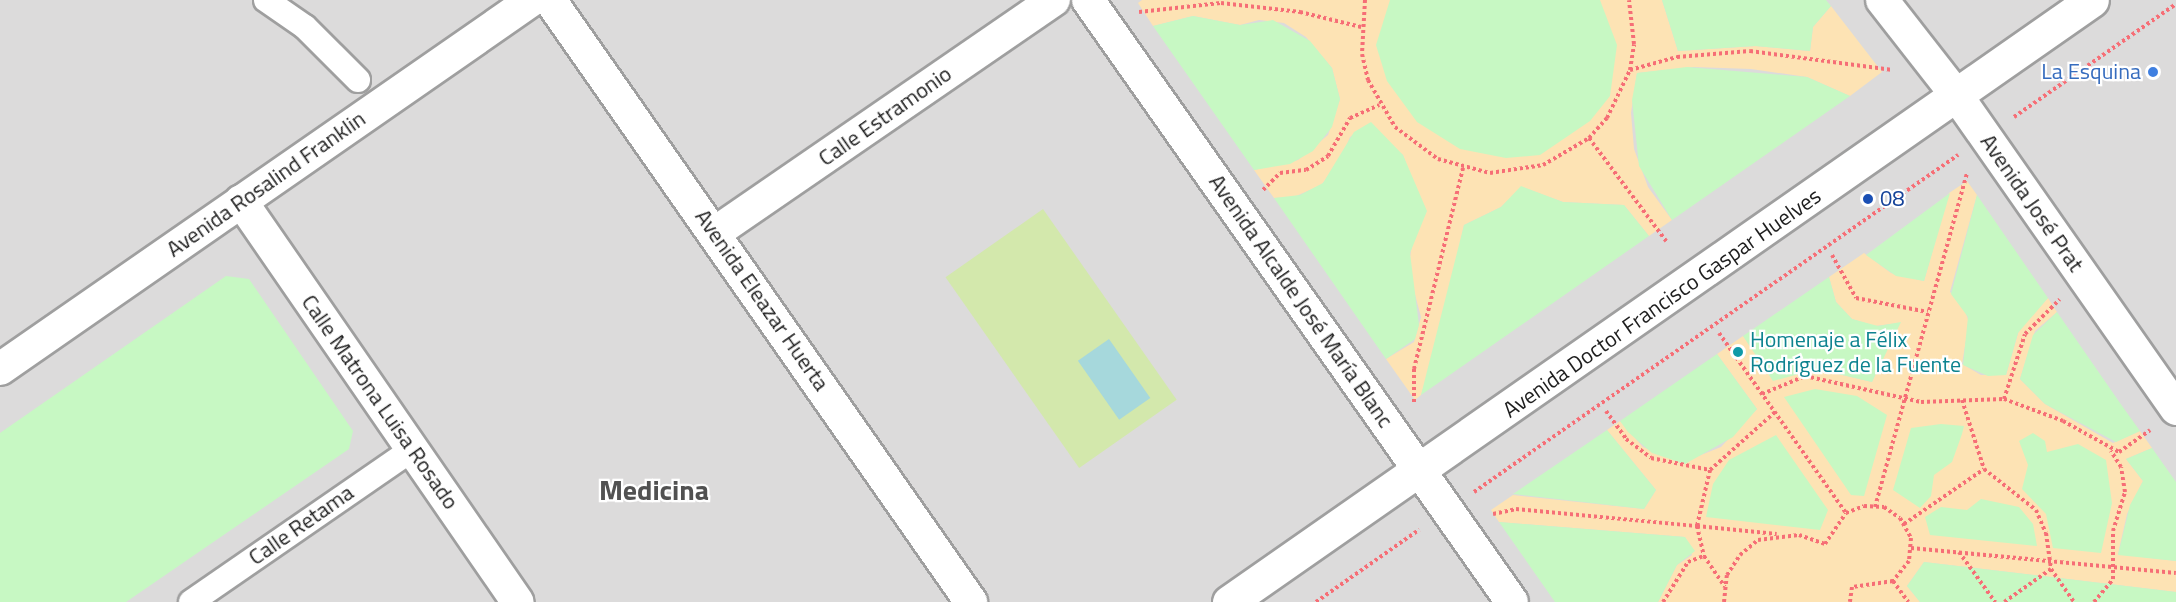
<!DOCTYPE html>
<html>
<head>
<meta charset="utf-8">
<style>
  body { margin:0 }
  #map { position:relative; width:2176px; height:602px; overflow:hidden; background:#efeae5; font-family:"Titillium Web",sans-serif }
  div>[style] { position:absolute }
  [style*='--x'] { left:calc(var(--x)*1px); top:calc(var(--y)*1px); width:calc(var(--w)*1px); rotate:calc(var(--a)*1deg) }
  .residential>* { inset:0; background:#dcdbdb; transform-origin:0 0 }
  .grass>* { inset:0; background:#d3e8ac; transform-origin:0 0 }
  .sand>* { inset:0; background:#fde3b4 }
  .park>* { inset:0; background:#c7f8c3 }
  .water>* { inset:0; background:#a6d8dc; transform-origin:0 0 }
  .path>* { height:4px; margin-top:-2px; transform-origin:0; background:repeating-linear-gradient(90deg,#f66e76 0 3px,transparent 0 6px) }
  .roads { filter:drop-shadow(2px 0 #9f9f9f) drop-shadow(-2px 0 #9f9f9f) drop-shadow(0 2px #9f9f9f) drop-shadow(0 -2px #9f9f9f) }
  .pedestrian>* { height:24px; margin:-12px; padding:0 12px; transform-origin:12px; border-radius:12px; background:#fff }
  .minor>* { height:32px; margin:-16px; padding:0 16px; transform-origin:16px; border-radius:16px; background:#fff }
  .tertiary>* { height:33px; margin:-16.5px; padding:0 16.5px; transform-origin:16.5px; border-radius:16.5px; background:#fff }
  .dots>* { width:16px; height:16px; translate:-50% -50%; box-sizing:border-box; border:3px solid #fff; border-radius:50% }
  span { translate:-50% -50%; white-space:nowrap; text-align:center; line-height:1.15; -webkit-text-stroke:4.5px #fff; paint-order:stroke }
  .shop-label { font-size:22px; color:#366cbe }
  .right { translate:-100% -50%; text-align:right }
  .street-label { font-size:22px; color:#1e1e1e }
  .transit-label { font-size:22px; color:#164399 }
  .left { translate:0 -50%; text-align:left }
  .culture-label { font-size:22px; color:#0d838f }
  .district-label { font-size:28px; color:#515151; font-weight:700 }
</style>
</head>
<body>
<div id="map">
  <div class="residential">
    <i style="left:0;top:0;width:2176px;height:602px"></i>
  </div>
  <div class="grass">
    <i style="left:1043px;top:209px;width:233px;height:119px;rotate:55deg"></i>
  </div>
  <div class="sand">
    <i style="clip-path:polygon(1142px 0,1662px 0,1678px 51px,1756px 46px,1810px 51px,1813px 27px,1831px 6px,1882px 72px,1850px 96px,1807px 77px,1751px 69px,1694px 67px,1637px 73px,1631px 113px,1634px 149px,1648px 187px,1672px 220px,1649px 236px,1624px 205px,1563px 202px,1522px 187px,1501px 207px,1464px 225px,1442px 328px,1421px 395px,1415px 400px,1386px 359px,1414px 342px,1421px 317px,1408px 268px,1420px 201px,1403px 155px,1367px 125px,1350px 137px,1339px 164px,1321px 185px,1294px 197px,1274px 198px,1254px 170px,1298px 160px,1328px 135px,1340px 99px,1332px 68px,1306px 37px,1284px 23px,1259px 20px,1240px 25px,1193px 16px,1153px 26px,1138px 3px)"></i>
    <i style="clip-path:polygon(1967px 181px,1977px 195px,1950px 292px,1962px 303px,1969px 322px,1962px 364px,1981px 375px,2006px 375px,2019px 330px,2048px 298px,2057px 312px,2035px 331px,2020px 379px,2045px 404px,2113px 443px,2140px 431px,2152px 448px,2126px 459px,2143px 481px,2127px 514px,2118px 554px,2176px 561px,2176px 592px,1924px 562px,1907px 586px,1920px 602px,1658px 602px,1677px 565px,1692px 555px,1685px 537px,1499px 522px,1491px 510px,1513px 495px,1644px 509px,1656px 490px,1607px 430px,1620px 421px,1643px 447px,1681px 463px,1721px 447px,1757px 409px,1717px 354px,1743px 336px,1773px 380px,1817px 369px,1872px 382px,1899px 323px,1875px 326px,1852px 319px,1836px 302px,1829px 277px,1864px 253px,1891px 273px,1924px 281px,1949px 193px)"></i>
  </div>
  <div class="park">
    <i style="clip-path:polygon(1390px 0,1600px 0,1617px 45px,1610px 96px,1590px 121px,1540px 155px,1506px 158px,1460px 149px,1417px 122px,1387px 81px,1376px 45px)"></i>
    <i style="clip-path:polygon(1662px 0,1826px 0,1831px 6px,1813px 27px,1810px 51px,1755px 46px,1678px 51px)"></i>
    <i style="clip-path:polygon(1193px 16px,1240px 25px,1273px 20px,1310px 41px,1332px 68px,1340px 99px,1332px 127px,1313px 151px,1290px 164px,1254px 170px,1153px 26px)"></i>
    <i style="clip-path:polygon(1687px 67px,1807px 77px,1850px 96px,1672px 220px,1639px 166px,1632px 100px,1637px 73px)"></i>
    <i style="clip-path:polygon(1371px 122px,1403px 155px,1427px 211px,1410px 253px,1419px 325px,1415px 339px,1386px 359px,1274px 198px,1300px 195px,1323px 183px,1354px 132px)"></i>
    <i style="clip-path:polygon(1521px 186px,1563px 202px,1624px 205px,1649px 236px,1421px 395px,1464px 225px,1501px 207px)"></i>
    <i style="clip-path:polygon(1950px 193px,1924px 281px,1896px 276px,1866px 255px)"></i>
    <i style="clip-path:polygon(1977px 195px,2048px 298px,2018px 333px,2006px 375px,1988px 376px,1963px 365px,1968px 317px,1951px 294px)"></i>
    <i style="clip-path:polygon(226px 276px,249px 279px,353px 431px,349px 449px,126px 602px,0 602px,0 433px)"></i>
    <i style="clip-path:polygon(1829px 277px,1836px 302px,1852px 319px,1878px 326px,1901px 322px,1872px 382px,1817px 369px,1773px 381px,1743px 336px)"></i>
    <i style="clip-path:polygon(2057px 312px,2120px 403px,2140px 431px,2116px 442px,2045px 404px,2020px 379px,2033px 335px)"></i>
    <i style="clip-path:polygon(1717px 354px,1757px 409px,1733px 437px,1685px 464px,1652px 453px,1628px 432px,1620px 421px)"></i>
    <i style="clip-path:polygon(1815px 389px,1857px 396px,1887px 415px,1864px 496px,1851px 495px,1784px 397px)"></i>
    <i style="clip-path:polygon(1941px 424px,1964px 426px,1962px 434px,1952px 462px,1934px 475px,1931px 496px,1920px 508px,1893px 490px,1911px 428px)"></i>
    <i style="clip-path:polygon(1607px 430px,1656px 490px,1644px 509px,1513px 494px)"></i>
    <i style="clip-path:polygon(2033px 433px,2045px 441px,2047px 452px,2078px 444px,2106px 460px,2112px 503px,2101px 553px,2053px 548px,2046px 514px,2022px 489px,2028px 465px,2019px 441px)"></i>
    <i style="clip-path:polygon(1776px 435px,1828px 510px,1820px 530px,1706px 517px,1713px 484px,1729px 460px)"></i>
    <i style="clip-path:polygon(2152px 448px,2176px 482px,2176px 561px,2118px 555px,2130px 505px,2143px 481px,2126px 459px)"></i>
    <i style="clip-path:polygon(1981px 499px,2019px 507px,2033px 524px,2037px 546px,1930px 535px,1925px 517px,1941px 507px,1967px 510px)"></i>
    <i style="clip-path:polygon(1499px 522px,1685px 537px,1695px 551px,1677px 565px,1658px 602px,1555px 602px)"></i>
    <i style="clip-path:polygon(1924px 562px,2176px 592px,2176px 602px,1920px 602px,1907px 586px)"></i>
  </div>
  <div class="water">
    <i style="left:1109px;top:339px;width:72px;height:38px;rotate:55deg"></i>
  </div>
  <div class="path">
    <i style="--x:1365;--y:0;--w:54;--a:93.2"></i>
    <i style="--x:1362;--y:54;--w:27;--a:77"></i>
    <i style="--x:1368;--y:80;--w:54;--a:60.1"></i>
    <i style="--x:1395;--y:127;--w:54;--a:36.7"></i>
    <i style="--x:1438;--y:159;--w:54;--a:15.1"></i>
    <i style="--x:1490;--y:173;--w:54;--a:-8.6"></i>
    <i style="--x:1543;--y:165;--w:53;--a:-30.4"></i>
    <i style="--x:1589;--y:138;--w:27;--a:-48"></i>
    <i style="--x:1607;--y:118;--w:53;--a:-64.4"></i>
    <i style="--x:1630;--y:70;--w:26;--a:-81"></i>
    <i style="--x:1634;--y:44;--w:44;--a:-96.5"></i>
    <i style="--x:1139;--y:12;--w:82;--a:-6.3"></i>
    <i style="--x:1221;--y:3;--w:80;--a:6.5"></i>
    <i style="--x:1300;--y:12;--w:63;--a:13.8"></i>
    <i style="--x:1630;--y:70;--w:49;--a:-15.5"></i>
    <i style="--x:1677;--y:57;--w:73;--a:-4.7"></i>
    <i style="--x:1750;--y:51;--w:144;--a:7.6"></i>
    <i style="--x:2014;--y:117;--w:198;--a:-34.9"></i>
    <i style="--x:1589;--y:138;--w:129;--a:53.2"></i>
    <i style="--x:1263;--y:190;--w:24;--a:-45"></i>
    <i style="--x:1280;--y:173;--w:26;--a:-7"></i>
    <i style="--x:1306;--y:170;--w:26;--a:-32"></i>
    <i style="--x:1328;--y:156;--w:44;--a:-59.9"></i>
    <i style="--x:1350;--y:118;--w:32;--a:-24"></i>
    <i style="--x:1832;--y:255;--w:49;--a:60.8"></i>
    <i style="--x:1856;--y:298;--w:73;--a:11"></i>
    <i style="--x:1719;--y:333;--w:220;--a:54.8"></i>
    <i style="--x:1762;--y:394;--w:47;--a:-22.7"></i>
    <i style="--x:1805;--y:376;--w:119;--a:12.6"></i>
    <i style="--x:1921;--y:402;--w:83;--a:-2.1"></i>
    <i style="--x:2004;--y:399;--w:63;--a:20.4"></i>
    <i style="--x:2063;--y:421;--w:64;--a:29"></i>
    <i style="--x:2119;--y:452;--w:38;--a:-35"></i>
    <i style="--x:2004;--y:399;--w:68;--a:-72.1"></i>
    <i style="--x:2025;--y:334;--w:49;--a:-45"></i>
    <i style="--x:1962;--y:400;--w:72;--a:72.3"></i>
    <i style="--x:1984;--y:469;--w:66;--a:38.3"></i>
    <i style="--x:2036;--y:510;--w:25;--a:67"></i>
    <i style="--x:2046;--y:533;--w:36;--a:82"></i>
    <i style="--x:2051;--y:569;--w:57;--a:144.9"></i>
    <i style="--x:1414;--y:402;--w:33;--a:-90"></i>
    <i style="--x:1414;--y:369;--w:207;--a:-76.3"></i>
    <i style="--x:1606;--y:411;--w:34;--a:54"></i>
    <i style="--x:1626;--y:439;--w:31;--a:37"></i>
    <i style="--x:1651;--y:458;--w:60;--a:11.5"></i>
    <i style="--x:1710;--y:470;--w:57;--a:103.1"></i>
    <i style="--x:1697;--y:526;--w:80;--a:5.7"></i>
    <i style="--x:1710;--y:470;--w:87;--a:-41.7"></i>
    <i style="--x:1474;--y:492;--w:590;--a:-34.85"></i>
    <i style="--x:1875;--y:507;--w:347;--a:-74.6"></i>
    <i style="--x:1493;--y:514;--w:24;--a:-12"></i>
    <i style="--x:1516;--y:509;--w:182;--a:5.4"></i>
    <i style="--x:1697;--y:526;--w:31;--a:77"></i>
    <i style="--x:1704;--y:556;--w:37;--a:56"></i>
    <i style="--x:1904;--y:524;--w:97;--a:-34.5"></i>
    <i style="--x:1911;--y:548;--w:266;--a:5.4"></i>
    <i style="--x:1959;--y:552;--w:62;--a:54.2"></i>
    <i style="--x:2051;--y:569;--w:40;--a:55.1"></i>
    <i style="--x:1893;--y:581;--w:26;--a:54"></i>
    <i style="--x:1316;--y:602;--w:126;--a:-35"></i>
    <i style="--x:1663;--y:602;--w:47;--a:-58"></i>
    <i style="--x:1688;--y:562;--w:17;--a:-21"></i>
    <i style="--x:1724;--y:602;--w:27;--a:-84"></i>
    <i style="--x:1727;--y:575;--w:24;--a:-57"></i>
    <i style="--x:1740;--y:555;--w:23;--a:-40"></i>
    <i style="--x:1758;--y:540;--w:41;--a:-7"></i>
    <i style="--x:1799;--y:535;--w:28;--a:19"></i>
    <i style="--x:1825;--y:544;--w:37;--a:-56"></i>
    <i style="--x:1846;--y:513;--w:19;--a:-21"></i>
    <i style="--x:1864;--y:506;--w:20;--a:3"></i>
    <i style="--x:1884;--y:507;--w:19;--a:35"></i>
    <i style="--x:1900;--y:518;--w:23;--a:61"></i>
    <i style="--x:1911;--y:538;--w:23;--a:95"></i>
    <i style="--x:1909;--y:561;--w:26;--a:129"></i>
    <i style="--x:1893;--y:581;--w:41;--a:171.7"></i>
    <i style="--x:1852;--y:587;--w:15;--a:98"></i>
    <i style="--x:2094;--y:602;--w:30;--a:-50"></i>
    <i style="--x:2113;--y:579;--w:48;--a:-90"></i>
    <i style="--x:2113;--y:531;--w:41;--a:-72.9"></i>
    <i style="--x:2125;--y:492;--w:25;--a:-99"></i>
    <i style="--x:2121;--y:467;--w:19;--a:-122"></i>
  </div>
  <div class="roads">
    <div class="pedestrian">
      <i style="--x:266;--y:0;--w:47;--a:34.7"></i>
      <i style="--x:305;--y:27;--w:75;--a:45"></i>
      <i style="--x:191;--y:602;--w:270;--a:-34.6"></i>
    </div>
    <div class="minor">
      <i style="--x:550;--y:0;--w:735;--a:55.03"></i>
      <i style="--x:1088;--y:0;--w:736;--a:54.84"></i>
      <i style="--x:1882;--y:0;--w:122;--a:52"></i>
      <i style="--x:1957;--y:96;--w:382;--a:55"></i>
      <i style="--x:241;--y:201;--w:487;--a:55.4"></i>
      <i style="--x:716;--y:232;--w:410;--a:-34.5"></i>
      <i style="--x:0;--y:369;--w:647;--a:-34.75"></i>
    </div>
    <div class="tertiary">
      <i style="--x:1229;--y:602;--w:1052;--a:-34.9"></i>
    </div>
  </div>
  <div class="dots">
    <i style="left:2153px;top:72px;background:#3f7fe0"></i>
    <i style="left:1868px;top:199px;background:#1a4fb4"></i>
    <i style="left:1738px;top:352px;background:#0f9aa8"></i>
  </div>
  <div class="shop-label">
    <span class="right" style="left:2141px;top:72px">La Esquina</span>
  </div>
  <div class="street-label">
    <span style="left:885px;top:116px;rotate:-35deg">Calle Estramonio</span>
    <span style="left:266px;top:184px;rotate:-35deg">Avenida Rosalind Franklin</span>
    <span style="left:2032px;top:203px;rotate:55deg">Avenida José Prat</span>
    <span style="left:762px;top:300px;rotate:55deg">Avenida Eleazar Huerta</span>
    <span style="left:1301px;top:301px;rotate:55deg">Avenida Alcalde José María Blanc</span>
    <span style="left:1662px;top:303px;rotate:-35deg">Avenida Doctor Francisco Gaspar Huelves</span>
    <span style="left:380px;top:402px;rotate:55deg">Calle Matrona Luisa Rosado</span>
    <span style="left:301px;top:525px;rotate:-35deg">Calle Retama</span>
  </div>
  <div class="transit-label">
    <span class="left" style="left:1880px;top:199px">08</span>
  </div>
  <div class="culture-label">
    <span class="left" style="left:1750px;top:352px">Homenaje a Félix<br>Rodríguez de la Fuente</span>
  </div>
  <div class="district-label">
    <span style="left:654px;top:490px">Medicina</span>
  </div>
</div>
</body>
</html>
